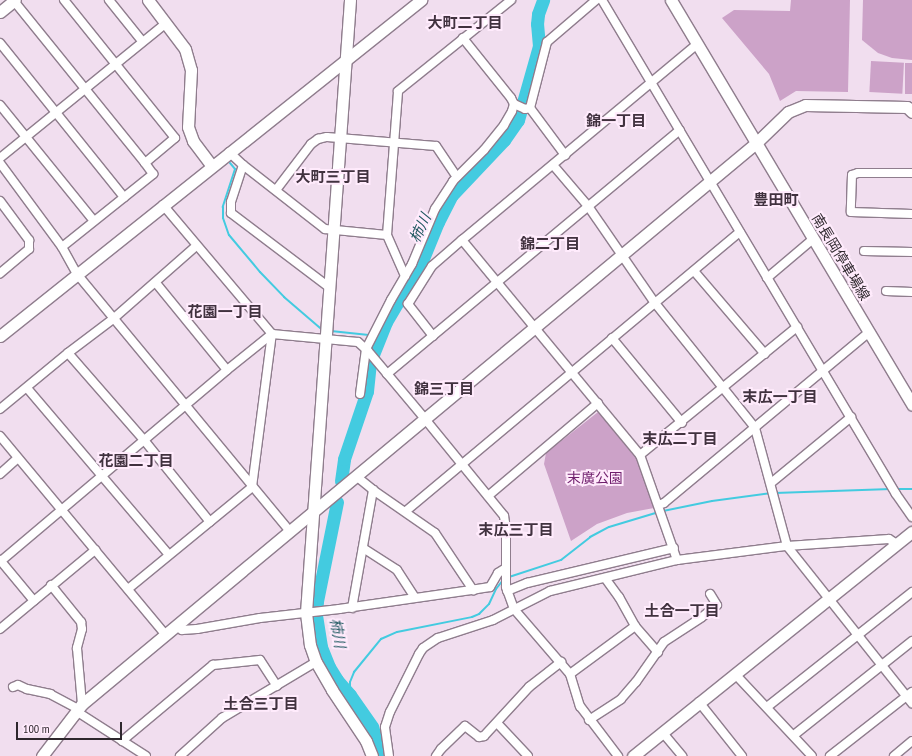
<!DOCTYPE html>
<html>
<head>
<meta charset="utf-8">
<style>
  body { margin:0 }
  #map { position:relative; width:912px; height:756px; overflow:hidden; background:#f1deef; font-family:"PT Sans Narrow","Noto Sans JP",sans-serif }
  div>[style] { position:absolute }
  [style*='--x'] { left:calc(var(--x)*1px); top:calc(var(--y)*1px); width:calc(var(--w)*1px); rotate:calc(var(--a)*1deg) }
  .green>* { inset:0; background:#cca2c8; transform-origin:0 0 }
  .stream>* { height:2px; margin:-1px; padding:0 1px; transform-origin:1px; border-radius:1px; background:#43cbe0 }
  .river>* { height:13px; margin:-6.5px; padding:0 6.5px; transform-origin:6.5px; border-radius:6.5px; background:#43cbe0 }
  .roads { filter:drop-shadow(1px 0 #8f7d8d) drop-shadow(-1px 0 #8f7d8d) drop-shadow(0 1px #8f7d8d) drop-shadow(0 -1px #8f7d8d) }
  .street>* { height:8px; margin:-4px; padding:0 4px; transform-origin:4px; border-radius:4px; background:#fff }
  .secondary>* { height:11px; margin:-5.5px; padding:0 5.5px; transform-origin:5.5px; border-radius:5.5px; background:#fff }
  span { translate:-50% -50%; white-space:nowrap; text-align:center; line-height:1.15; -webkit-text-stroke:4px #ffebfc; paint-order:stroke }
  .street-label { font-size:14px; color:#2e272d }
  .park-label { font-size:14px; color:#6f1e6c }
  .neighbourhood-label { font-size:15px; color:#41323f; font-weight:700 }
  .water-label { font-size:15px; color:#215961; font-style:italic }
  .scale { position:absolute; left:16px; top:722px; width:106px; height:18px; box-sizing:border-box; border:2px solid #2e272d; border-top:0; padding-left:5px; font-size:12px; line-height:14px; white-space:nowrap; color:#2e272d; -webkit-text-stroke:3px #ffebfc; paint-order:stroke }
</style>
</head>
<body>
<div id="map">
  <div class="green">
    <i style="clip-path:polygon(791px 0,850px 0,848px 92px,796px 91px,780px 101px,769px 74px,722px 18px,734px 10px,790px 11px)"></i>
    <i style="clip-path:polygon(863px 0,912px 0,912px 60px,892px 58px,878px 53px,862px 40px)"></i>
    <i style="left:871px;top:61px;width:33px;height:31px;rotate:3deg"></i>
    <i style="left:905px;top:63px;width:7px;height:31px"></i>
    <i style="clip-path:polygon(598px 412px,636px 458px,654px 508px,627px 513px,597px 524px,571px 541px,544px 464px,546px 453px)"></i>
  </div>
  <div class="stream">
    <i style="--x:230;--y:163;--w:8;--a:50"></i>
    <i style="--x:235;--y:169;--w:40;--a:108"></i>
    <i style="--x:223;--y:207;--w:11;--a:90"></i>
    <i style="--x:223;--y:218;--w:18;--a:71"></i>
    <i style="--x:229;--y:235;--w:48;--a:50"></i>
    <i style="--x:260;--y:272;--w:35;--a:46"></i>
    <i style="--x:284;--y:297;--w:48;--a:40.7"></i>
    <i style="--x:331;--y:331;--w:38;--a:6"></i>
    <i style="--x:895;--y:489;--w:17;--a:0"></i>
    <i style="--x:775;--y:493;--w:116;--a:-2"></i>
    <i style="--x:663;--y:511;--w:50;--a:-11.5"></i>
    <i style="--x:712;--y:501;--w:60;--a:-7.7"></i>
    <i style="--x:509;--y:577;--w:55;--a:-18.1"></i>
    <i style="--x:561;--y:560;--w:37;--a:-38"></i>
    <i style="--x:590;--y:537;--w:21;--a:-28"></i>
    <i style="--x:609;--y:527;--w:52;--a:-16.7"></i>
    <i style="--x:350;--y:695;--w:13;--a:-90"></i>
    <i style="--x:350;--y:682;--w:11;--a:-68"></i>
    <i style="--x:354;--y:672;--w:43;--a:-50.7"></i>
    <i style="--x:381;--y:639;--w:17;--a:-24"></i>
    <i style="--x:397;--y:632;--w:76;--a:-11.3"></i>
    <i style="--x:472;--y:617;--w:8;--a:-23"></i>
    <i style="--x:479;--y:614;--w:14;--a:-45"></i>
    <i style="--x:489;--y:604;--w:17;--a:-65"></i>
    <i style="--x:496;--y:589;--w:11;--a:-52"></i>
  </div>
  <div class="river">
    <i style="--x:341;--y:481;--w:22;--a:-82"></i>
    <i style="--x:344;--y:459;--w:72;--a:-71.3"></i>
    <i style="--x:367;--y:391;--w:29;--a:-84"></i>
    <i style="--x:370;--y:362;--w:43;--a:-68.2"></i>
    <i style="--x:386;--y:322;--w:71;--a:-59.5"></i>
    <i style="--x:422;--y:261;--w:42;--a:-67.7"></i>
    <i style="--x:438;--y:222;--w:30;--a:-63"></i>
    <i style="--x:452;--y:195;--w:76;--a:-46.6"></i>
    <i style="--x:504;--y:140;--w:24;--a:-55"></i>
    <i style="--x:518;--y:120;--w:77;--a:-74.2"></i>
    <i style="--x:539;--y:46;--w:22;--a:-95"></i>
    <i style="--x:537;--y:24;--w:10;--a:-84"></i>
    <i style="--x:538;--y:14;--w:15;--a:-70"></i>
    <i style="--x:337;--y:502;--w:101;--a:101.4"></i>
    <i style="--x:317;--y:601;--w:14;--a:94"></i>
    <i style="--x:316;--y:615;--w:32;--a:81"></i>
    <i style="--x:321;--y:647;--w:22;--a:68"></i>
    <i style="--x:329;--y:667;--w:15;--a:58"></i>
    <i style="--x:337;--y:680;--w:20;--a:49"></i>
    <i style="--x:350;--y:695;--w:39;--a:55"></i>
    <i style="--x:372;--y:727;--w:31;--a:71"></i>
  </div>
  <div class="roads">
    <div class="street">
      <i style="--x:109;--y:0;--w:53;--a:51.2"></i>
      <i style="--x:602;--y:0;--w:575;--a:59.24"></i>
      <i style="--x:896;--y:494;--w:28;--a:55"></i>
      <i style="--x:14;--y:1;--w:208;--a:51"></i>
      <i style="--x:0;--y:43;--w:198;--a:51.2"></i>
      <i style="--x:514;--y:104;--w:12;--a:24"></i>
      <i style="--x:525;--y:109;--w:5;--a:-11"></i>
      <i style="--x:530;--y:108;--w:59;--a:53.3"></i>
      <i style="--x:0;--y:105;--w:149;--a:51"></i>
      <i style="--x:530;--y:108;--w:68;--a:-75.6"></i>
      <i style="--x:547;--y:42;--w:65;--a:-40.6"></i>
      <i style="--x:229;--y:152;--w:19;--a:43"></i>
      <i style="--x:243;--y:165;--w:104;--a:38"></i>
      <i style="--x:325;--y:229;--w:62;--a:5.5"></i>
      <i style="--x:0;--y:158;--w:214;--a:-39.1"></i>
      <i style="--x:0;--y:163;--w:104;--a:53.6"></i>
      <i style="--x:62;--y:247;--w:31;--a:61"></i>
      <i style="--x:77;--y:274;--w:332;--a:50.4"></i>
      <i style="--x:243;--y:165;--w:39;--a:108"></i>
      <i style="--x:231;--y:202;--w:11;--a:90"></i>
      <i style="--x:231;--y:213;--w:123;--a:37.1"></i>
      <i style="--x:553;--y:165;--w:54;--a:49.5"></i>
      <i style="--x:588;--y:206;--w:118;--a:55.4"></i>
      <i style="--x:655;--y:303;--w:160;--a:51.3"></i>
      <i style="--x:755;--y:428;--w:122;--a:74.8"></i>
      <i style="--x:787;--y:546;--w:201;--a:51.5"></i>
      <i style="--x:912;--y:173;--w:54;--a:180"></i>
      <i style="--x:858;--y:173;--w:6;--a:162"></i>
      <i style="--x:852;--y:175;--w:37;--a:92"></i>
      <i style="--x:851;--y:212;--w:61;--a:1.9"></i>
      <i style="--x:276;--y:190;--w:58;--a:-52.7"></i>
      <i style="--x:311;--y:144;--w:9;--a:-36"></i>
      <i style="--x:318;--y:139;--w:9;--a:-13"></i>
      <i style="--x:327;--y:137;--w:109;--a:4.7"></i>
      <i style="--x:436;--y:146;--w:37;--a:56"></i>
      <i style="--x:0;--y:201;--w:49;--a:53.4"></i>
      <i style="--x:29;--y:240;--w:9;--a:90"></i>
      <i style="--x:29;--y:249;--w:38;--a:140"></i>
      <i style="--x:62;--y:247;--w:117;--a:-38.7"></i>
      <i style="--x:153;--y:174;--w:14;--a:-126"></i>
      <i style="--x:145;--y:163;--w:39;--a:-40"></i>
      <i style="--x:175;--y:138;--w:177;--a:-128.8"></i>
      <i style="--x:864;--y:251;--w:48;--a:1.2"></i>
      <i style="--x:694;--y:271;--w:109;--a:49.5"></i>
      <i style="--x:405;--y:276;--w:45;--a:-113.7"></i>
      <i style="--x:387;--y:235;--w:144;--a:-85.6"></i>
      <i style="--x:398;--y:91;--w:145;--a:-38.8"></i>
      <i style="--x:767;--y:278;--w:60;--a:-40.3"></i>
      <i style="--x:156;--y:283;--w:112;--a:50.8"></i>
      <i style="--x:886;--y:291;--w:26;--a:2"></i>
      <i style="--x:433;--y:336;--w:41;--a:-128"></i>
      <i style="--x:408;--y:304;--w:45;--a:-57.7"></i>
      <i style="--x:432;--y:266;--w:40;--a:-41"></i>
      <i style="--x:612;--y:338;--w:110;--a:50.5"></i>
      <i style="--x:68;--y:353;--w:116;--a:48.9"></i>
      <i style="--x:144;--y:440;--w:105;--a:51.2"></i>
      <i style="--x:387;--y:374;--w:381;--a:-39.8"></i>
      <i style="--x:27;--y:388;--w:219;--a:49.6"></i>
      <i style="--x:360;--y:394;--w:45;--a:-82.4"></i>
      <i style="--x:366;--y:349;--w:55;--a:-63"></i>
      <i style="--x:391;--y:300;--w:42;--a:-59.7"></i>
      <i style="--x:412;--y:264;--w:60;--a:-67.3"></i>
      <i style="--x:435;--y:209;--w:33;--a:-57"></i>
      <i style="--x:453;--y:181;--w:44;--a:-45"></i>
      <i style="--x:484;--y:150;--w:32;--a:-51"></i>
      <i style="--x:504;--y:125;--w:16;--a:-60"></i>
      <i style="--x:512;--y:111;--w:7;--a:-74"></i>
      <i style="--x:514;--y:104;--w:7;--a:-117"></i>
      <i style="--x:511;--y:98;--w:77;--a:-128.7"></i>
      <i style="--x:0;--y:409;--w:88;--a:-39.5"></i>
      <i style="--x:68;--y:353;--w:56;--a:-37.1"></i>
      <i style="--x:113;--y:319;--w:111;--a:-41.3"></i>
      <i style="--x:0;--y:436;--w:258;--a:50.2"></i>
      <i style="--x:640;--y:455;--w:203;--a:-39.2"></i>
      <i style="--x:0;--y:474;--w:24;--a:-42"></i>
      <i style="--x:356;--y:476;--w:22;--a:39"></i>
      <i style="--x:373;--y:490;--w:75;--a:34.7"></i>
      <i style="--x:435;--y:533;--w:69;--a:56.3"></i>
      <i style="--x:771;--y:483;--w:104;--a:-39.5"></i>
      <i style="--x:488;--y:496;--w:144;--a:-40.2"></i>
      <i style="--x:658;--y:505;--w:6;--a:-18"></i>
      <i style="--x:664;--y:503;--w:267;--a:-39.8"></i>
      <i style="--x:406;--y:511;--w:435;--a:-39.9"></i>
      <i style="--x:363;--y:548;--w:40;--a:32.9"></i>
      <i style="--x:397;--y:570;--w:33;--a:57"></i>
      <i style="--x:0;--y:560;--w:53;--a:50.3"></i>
      <i style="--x:677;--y:560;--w:111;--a:-109.4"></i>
      <i style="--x:640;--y:455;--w:279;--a:-129.6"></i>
      <i style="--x:462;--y:240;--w:306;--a:-39.8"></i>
      <i style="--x:1;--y:561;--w:296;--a:-40.2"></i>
      <i style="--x:227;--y:370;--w:58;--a:-38.7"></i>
      <i style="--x:272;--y:334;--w:86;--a:5.3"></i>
      <i style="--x:358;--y:342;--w:13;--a:42"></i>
      <i style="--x:368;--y:351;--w:89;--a:50"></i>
      <i style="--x:425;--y:419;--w:125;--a:50.8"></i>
      <i style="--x:504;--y:516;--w:13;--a:81"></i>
      <i style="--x:506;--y:529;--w:58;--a:90"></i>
      <i style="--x:506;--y:587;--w:23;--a:70"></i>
      <i style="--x:514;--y:609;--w:86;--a:49.3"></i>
      <i style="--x:570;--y:674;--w:34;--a:73"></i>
      <i style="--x:580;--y:706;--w:63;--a:52.8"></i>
      <i style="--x:605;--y:578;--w:24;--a:54"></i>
      <i style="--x:619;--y:597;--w:33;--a:61"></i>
      <i style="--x:635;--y:626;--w:35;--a:49"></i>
      <i style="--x:51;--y:585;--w:48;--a:51"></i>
      <i style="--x:81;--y:622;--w:7;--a:82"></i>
      <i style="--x:82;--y:629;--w:20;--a:105"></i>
      <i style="--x:77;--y:648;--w:56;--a:84.9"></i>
      <i style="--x:128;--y:589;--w:161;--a:-39.4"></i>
      <i style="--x:252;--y:487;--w:154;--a:-82.6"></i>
      <i style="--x:272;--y:334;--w:169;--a:-130.2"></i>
      <i style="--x:507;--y:591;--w:22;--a:-22"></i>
      <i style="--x:527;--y:583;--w:151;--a:-13.4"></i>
      <i style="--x:352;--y:608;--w:120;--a:-79.9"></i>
      <i style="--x:176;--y:626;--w:7;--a:34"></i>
      <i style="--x:182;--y:630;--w:15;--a:-4"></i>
      <i style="--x:197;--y:629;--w:64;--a:-9.9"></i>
      <i style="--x:260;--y:618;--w:80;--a:-6.5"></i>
      <i style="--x:339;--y:609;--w:139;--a:-8.2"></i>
      <i style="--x:477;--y:589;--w:13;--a:-9"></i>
      <i style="--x:490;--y:587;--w:16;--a:-60"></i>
      <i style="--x:498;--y:573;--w:9;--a:-32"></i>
      <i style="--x:0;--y:629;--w:124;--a:-39.7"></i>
      <i style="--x:570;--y:674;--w:81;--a:-36.4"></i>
      <i style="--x:735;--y:674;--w:112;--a:46.8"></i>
      <i style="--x:13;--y:687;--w:5;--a:-22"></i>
      <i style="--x:18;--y:685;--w:10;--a:24"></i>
      <i style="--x:27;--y:689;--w:24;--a:12"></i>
      <i style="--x:50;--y:694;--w:32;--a:28"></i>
      <i style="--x:699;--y:702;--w:69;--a:51.5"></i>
      <i style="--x:767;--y:707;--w:185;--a:-38.4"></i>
      <i style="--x:76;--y:711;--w:83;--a:32.7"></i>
      <i style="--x:589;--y:720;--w:38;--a:-33"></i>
      <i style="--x:621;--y:699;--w:23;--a:-49"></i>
      <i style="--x:636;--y:682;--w:49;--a:-55"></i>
      <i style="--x:664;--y:642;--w:45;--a:-33.3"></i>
      <i style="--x:702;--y:617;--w:19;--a:-39"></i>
      <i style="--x:717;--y:605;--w:13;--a:-122"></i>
      <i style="--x:497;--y:723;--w:45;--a:46.8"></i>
      <i style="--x:663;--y:733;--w:30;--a:50"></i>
      <i style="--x:794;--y:735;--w:151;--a:-38.5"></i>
      <i style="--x:122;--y:741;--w:119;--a:-39.9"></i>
      <i style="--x:213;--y:665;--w:47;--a:-6.1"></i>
      <i style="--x:260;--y:660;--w:31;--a:57"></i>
      <i style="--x:180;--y:756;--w:57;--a:-42.1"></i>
      <i style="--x:222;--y:718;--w:109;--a:-30.8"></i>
      <i style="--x:389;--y:756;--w:29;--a:-98"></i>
      <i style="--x:385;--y:727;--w:16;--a:-72"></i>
      <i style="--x:390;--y:712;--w:65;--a:-63.4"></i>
      <i style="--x:419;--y:654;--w:7;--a:-56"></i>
      <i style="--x:423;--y:648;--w:18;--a:-34"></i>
      <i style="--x:438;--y:638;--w:58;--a:-18.1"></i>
      <i style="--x:493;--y:620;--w:64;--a:-27"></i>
      <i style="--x:550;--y:591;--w:131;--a:-13.7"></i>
      <i style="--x:677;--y:560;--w:111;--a:-7.3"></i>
      <i style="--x:787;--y:546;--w:102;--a:-3.9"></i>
      <i style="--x:889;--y:539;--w:9;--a:32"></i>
      <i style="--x:436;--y:756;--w:9;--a:-54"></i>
      <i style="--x:441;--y:749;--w:33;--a:-44"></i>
      <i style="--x:465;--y:726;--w:18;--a:38"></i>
      <i style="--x:479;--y:737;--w:5;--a:-11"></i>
      <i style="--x:484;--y:736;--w:67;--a:-47.4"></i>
      <i style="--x:529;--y:687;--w:41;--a:-38"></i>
      <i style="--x:830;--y:756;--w:104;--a:-38"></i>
      <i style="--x:894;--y:756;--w:23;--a:-40"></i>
    </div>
    <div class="secondary">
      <i style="--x:148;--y:0;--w:61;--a:52.9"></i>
      <i style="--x:185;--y:49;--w:22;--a:74"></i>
      <i style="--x:191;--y:70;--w:57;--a:93"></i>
      <i style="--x:188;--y:127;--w:15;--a:70"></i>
      <i style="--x:193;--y:141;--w:31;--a:53"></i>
      <i style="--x:350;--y:0;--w:615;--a:94.11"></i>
      <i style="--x:306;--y:613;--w:32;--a:83"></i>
      <i style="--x:310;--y:645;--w:18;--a:71"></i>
      <i style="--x:316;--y:662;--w:32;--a:60"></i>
      <i style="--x:332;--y:690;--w:61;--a:56.3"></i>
      <i style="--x:366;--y:741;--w:16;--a:68"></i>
      <i style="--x:671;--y:0;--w:471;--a:59.2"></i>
      <i style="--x:0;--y:12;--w:19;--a:-39"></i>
      <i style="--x:0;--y:336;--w:539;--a:-38.59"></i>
      <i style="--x:42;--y:756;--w:66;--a:-52.4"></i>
      <i style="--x:82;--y:704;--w:877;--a:-39.77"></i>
      <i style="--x:756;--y:143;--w:45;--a:-44.1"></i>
      <i style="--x:788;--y:112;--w:18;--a:-22"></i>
      <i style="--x:805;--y:105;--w:102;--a:1.1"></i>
      <i style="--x:907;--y:107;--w:7;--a:45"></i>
      <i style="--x:633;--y:756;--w:358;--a:-38.8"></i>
    </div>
  </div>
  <div class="street-label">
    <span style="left:841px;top:257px;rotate:59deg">南長岡停車場線</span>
  </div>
  <div class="park-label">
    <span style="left:595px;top:478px">末廣公園</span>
  </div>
  <div class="neighbourhood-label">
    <span style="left:465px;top:23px">大町二丁目</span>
    <span style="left:616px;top:121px">錦一丁目</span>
    <span style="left:333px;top:177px">大町三丁目</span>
    <span style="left:776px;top:200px">豊田町</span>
    <span style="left:550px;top:244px">錦二丁目</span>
    <span style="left:225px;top:312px">花園一丁目</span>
    <span style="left:444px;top:389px">錦三丁目</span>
    <span style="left:780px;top:397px">末広一丁目</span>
    <span style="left:680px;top:439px">末広二丁目</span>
    <span style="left:136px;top:461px">花園二丁目</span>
    <span style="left:516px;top:530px">末広三丁目</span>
    <span style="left:682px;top:611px">土合一丁目</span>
    <span style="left:261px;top:704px">土合三丁目</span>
  </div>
  <div class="water-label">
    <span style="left:420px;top:228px;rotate:-65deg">柿川</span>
    <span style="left:338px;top:633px;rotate:80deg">柿川</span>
  </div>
  <div class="scale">100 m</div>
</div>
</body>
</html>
